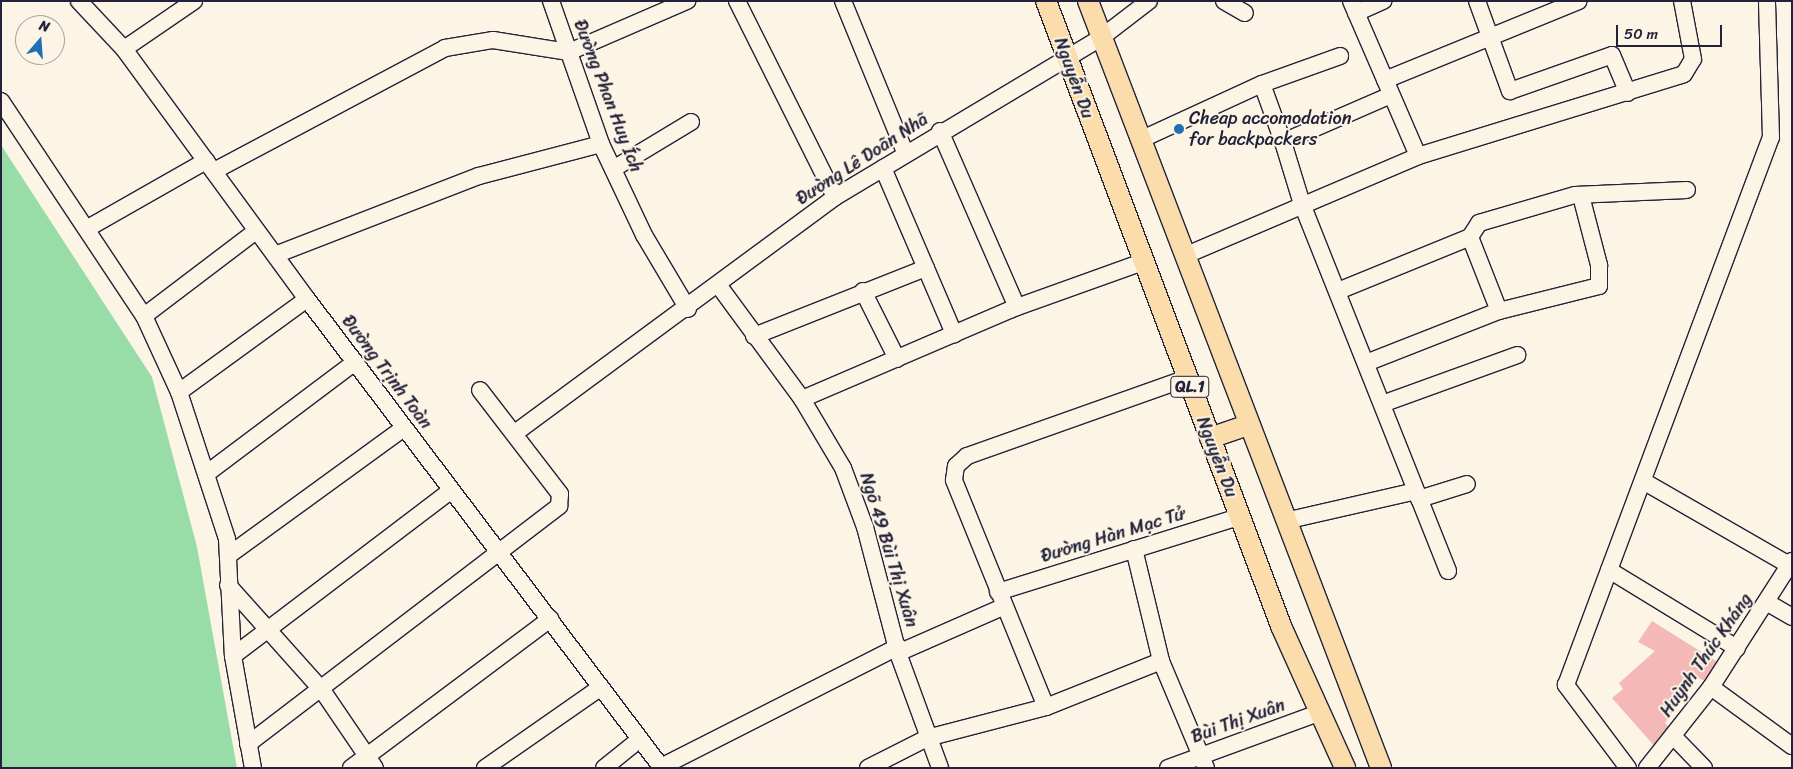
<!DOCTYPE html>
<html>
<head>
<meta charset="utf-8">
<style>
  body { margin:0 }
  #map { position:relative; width:1793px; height:769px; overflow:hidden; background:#fcf5e5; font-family:Sriracha,sans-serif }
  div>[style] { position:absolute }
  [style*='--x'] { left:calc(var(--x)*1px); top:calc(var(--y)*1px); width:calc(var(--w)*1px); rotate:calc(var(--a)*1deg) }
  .green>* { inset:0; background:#98dca8 }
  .building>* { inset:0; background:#f4b8b6 }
  .roads { filter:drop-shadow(1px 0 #22223b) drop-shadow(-1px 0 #22223b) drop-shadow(0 1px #22223b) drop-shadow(0 -1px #22223b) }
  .minor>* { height:16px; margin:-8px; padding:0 8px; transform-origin:8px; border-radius:8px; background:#fcf5e5 }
  .major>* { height:20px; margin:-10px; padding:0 10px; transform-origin:10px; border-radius:10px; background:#faddab }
  .dots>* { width:14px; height:14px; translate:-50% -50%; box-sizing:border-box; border:2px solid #fcf5e5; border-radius:50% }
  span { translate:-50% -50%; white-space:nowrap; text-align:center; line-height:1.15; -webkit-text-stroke:4px #fcf5e5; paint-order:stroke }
  .shield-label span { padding:1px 4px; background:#fcf5e5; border:1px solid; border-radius:4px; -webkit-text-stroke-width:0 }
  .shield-label { font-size:16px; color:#22223b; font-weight:700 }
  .street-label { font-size:18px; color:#22223b }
  .poi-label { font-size:18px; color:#22223b }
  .left { translate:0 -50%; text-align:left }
  .frame { position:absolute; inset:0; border:2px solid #22223b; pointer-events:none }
  .north { position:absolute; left:15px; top:15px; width:50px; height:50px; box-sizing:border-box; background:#fcf5e5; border:1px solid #a5a1a1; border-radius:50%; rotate:18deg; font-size:14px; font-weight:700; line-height:20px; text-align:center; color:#22223b }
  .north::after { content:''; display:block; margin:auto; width:18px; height:22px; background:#1f6fb2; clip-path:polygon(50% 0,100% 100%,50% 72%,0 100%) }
  .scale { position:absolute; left:1616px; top:25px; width:106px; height:22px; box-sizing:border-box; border:2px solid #22223b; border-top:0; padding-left:6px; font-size:15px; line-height:18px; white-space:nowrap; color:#22223b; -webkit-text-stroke:4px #fcf5e5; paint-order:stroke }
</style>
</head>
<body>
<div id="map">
  <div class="green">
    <i style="clip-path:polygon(1px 145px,152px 377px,197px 547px,237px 768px,1px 768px)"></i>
  </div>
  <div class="building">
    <i style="clip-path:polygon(1652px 621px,1719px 663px,1708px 682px,1696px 677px,1665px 723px,1672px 730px,1657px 749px,1612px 698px,1623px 689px,1619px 683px,1655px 651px,1638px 642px)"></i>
  </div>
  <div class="roads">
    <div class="minor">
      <i style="--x:79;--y:1;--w:66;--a:46.8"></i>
      <i style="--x:124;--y:49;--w:310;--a:53.8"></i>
      <i style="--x:307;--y:299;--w:588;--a:52.88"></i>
      <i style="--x:551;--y:1;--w:151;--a:70.7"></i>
      <i style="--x:601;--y:144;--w:101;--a:64.7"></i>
      <i style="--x:644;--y:235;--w:86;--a:59.3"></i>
      <i style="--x:737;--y:1;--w:219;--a:63.4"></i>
      <i style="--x:843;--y:1;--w:163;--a:67.7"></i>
      <i style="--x:1224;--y:1;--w:24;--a:30"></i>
      <i style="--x:1351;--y:1;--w:169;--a:66.6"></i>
      <i style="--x:1477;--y:1;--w:96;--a:69.9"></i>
      <i style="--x:1510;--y:91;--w:108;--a:-19.4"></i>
      <i style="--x:1612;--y:55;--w:41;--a:67.2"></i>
      <i style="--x:1356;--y:13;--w:30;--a:-24"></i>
      <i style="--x:124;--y:49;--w:85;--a:-34.4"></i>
      <i style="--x:1385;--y:80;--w:209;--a:-22.2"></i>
      <i style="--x:1262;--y:84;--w:62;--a:70.1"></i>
      <i style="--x:1391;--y:95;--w:118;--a:156.5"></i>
      <i style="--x:1283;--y:142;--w:65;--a:73"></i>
      <i style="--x:1302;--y:204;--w:395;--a:68.3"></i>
      <i style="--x:1;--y:101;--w:258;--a:56.4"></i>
      <i style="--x:144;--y:316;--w:84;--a:65.3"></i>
      <i style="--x:179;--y:392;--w:155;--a:71.9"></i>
      <i style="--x:227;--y:539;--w:117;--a:87.1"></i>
      <i style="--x:233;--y:656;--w:114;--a:79.9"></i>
      <i style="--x:940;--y:131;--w:192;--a:66.4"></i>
      <i style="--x:1140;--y:140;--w:134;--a:-24.7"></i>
      <i style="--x:1262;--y:84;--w:83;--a:-19.7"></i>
      <i style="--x:883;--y:168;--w:181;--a:66.8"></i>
      <i style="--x:613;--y:169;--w:91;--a:-31.1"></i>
      <i style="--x:214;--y:171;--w:262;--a:-28"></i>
      <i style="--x:445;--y:48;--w:49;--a:-9.5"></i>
      <i style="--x:493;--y:40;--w:77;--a:9"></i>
      <i style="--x:569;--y:52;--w:129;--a:-23.4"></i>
      <i style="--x:88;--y:228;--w:136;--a:-29.6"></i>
      <i style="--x:275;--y:255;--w:219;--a:-21.2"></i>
      <i style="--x:479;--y:176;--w:126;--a:-14.7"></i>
      <i style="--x:1184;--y:256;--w:254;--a:-23.1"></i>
      <i style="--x:1418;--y:156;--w:278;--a:-17.1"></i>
      <i style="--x:1684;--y:74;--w:17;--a:-59"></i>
      <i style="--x:1693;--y:59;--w:59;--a:-100.7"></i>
      <i style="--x:719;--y:286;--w:140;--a:53.7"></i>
      <i style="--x:802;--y:399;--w:80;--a:59.3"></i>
      <i style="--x:843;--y:468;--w:63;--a:69.6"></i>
      <i style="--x:865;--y:527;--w:130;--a:75.3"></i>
      <i style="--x:898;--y:653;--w:122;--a:69.9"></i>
      <i style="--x:863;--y:291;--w:76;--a:63.4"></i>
      <i style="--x:1338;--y:291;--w:143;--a:-22.2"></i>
      <i style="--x:1499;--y:311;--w:79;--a:-111.4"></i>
      <i style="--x:1470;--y:237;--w:17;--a:-57"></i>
      <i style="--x:1479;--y:223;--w:100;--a:-16.3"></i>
      <i style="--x:1575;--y:195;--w:112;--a:-2.6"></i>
      <i style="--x:144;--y:316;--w:141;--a:-37.2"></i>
      <i style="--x:754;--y:336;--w:185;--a:-21.6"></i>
      <i style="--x:1366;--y:363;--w:143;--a:-21.4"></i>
      <i style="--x:1499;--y:311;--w:103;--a:-14"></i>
      <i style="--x:1599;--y:286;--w:21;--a:-90"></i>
      <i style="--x:1599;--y:265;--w:71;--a:-104.6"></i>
      <i style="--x:179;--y:392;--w:158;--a:-36"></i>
      <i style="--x:802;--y:399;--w:234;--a:-23.2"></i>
      <i style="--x:1017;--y:307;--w:134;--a:-19.7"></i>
      <i style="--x:1382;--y:404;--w:144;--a:-19.9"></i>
      <i style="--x:515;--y:433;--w:398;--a:-36.4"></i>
      <i style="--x:835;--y:197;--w:311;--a:-30.9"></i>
      <i style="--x:1102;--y:37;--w:59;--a:-37.5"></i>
      <i style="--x:206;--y:474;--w:185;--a:-36.9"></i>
      <i style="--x:1643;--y:481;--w:168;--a:29.9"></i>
      <i style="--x:1419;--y:499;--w:50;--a:-17.4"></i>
      <i style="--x:1285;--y:521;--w:134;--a:-12.9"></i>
      <i style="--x:1134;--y:549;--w:115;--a:76.4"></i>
      <i style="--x:1161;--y:661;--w:116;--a:67.2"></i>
      <i style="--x:229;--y:555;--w:216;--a:-36"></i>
      <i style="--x:1609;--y:570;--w:150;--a:31.4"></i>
      <i style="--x:228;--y:585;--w:141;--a:48.2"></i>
      <i style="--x:322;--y:690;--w:94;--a:55.8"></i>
      <i style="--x:998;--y:592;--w:252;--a:-17.3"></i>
      <i style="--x:1768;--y:603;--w:28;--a:30"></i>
      <i style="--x:898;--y:653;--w:115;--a:-23.7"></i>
      <i style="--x:233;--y:656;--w:273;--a:-37.2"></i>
      <i style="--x:1711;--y:687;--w:100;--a:36.1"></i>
      <i style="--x:1046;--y:707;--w:245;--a:-112.1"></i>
      <i style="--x:954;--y:480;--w:14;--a:-82"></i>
      <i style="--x:956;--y:466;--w:15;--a:-42"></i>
      <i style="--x:967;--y:456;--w:233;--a:-19.5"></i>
      <i style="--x:1674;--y:737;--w:43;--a:45.9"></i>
      <i style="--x:248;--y:744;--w:392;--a:-37.4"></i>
      <i style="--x:559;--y:506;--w:12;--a:-85"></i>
      <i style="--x:560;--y:494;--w:131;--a:-127.6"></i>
      <i style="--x:661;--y:767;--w:266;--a:-26.9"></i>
      <i style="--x:351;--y:768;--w:249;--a:-36.8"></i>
      <i style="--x:485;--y:768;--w:141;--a:-34.9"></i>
      <i style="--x:604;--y:768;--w:46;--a:-38.9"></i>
      <i style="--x:868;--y:768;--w:66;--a:-27"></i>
      <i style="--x:927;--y:738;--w:123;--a:-14.6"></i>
      <i style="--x:1046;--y:707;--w:124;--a:-21.8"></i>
      <i style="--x:1168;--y:768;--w:163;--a:-20.1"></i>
      <i style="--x:1628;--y:768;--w:104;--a:-126.8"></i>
      <i style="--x:1566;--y:685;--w:585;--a:-69.49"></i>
      <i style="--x:1771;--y:137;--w:136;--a:-91.7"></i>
      <i style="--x:1647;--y:768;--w:103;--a:-51.7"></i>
      <i style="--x:1711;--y:687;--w:150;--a:-57.3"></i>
    </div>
    <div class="major">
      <i style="--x:1046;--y:1;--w:668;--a:69.39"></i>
      <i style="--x:1281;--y:626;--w:156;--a:65.7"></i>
      <i style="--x:1088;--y:1;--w:821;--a:69.09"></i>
      <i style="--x:1210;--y:438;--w:40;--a:-18.9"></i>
    </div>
  </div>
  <div class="dots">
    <i style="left:1179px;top:129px;background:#1f6fb2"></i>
  </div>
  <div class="shield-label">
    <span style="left:1190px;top:387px">QL.1</span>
  </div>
  <div class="street-label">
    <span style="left:1074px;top:78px;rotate:70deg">Nguyễn Du</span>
    <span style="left:608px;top:96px;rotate:69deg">Đường Phan Huy Ích</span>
    <span style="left:862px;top:159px;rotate:-33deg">Đường Lê Doãn Nhã</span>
    <span style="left:387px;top:372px;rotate:53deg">Đường Trịnh Toàn</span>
    <span style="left:1217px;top:457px;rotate:69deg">Nguyễn Du</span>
    <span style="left:1113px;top:535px;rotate:-17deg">Đường Hàn Mạc Tử</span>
    <span style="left:889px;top:550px;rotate:73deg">Ngõ 49 Bùi Thị Xuân</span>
    <span style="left:1706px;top:655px;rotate:-55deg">Huỳnh Thúc Kháng</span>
    <span style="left:1238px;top:721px;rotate:-20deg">Bùi Thị Xuân</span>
  </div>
  <div class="poi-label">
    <span class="left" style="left:1189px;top:129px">Cheap accomodation<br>for backpackers</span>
  </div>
  <div class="frame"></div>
  <div class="north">N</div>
  <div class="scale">50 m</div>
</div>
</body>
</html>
